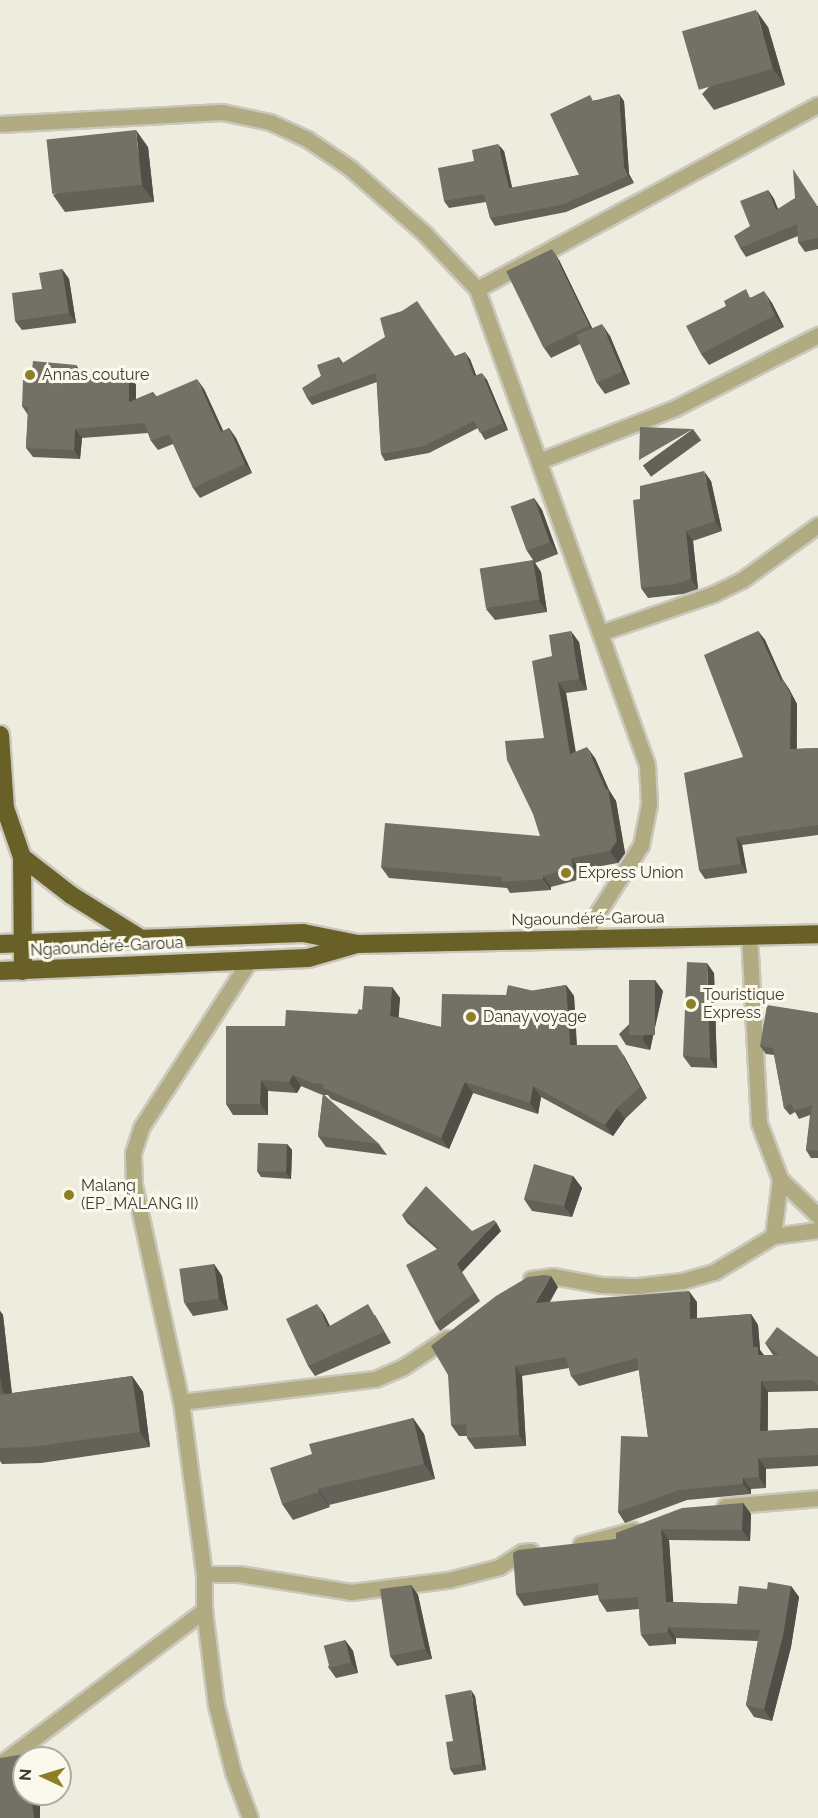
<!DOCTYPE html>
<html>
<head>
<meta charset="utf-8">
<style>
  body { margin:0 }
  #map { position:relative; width:818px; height:1818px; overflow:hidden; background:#eeecdf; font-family:Raleway,sans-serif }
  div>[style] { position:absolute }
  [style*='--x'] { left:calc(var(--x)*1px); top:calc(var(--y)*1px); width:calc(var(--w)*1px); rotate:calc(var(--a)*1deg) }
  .roads { filter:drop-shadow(2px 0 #cac8bd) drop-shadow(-2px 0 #cac8bd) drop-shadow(0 2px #cac8bd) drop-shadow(0 -2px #cac8bd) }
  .street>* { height:15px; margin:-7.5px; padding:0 7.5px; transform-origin:7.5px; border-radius:7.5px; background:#b1ab81 }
  .highway>* { height:18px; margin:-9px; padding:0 9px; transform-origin:9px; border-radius:9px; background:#696028 }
  .wall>* { inset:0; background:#636158; transform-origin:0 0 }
  .shaded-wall>* { inset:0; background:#504f47; transform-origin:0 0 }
  .building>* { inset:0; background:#737166; transform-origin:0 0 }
  .dots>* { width:16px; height:16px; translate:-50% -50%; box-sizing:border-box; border:3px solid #fbf9ec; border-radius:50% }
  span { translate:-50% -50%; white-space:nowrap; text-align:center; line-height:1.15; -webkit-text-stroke:6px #fbf9ec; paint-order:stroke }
  .poi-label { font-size:16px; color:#3b3a35 }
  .left { translate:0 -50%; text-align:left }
  .street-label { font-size:16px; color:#3b3a35 }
  .north { position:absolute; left:12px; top:1746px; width:60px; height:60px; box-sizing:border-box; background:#fbf9ec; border:2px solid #aeada3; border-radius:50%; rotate:274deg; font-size:16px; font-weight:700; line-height:24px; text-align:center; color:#3b3a35 }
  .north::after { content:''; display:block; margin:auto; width:21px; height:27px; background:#8c7f25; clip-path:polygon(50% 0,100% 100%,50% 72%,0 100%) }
</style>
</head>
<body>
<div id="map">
  <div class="roads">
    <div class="street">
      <i style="--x:0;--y:124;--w:222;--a:-3.1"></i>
      <i style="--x:222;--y:112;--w:49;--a:11.8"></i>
      <i style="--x:270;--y:122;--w:41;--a:24.7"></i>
      <i style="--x:307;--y:139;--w:52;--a:34"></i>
      <i style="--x:350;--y:168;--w:100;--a:41.3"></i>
      <i style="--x:425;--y:234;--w:76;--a:46.6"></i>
      <i style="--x:477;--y:289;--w:505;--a:70.35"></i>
      <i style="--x:647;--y:765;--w:39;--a:87"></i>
      <i style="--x:649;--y:804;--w:42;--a:101"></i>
      <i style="--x:641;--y:845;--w:112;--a:122.6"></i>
      <i style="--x:477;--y:289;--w:387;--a:-28.4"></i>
      <i style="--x:539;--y:461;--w:146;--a:-21.3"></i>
      <i style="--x:675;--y:408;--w:161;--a:-27"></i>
      <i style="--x:600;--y:633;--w:120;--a:-19"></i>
      <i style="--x:713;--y:594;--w:32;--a:-26"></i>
      <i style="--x:742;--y:580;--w:94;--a:-35.9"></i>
      <i style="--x:749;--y:934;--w:189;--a:87"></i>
      <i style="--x:759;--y:1123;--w:60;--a:69.4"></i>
      <i style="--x:780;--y:1179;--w:53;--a:44.2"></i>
      <i style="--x:773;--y:1236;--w:57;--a:-83"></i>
      <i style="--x:531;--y:1279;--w:21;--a:-8"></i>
      <i style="--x:552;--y:1276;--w:51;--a:10.2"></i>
      <i style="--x:602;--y:1285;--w:36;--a:2"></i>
      <i style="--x:638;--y:1286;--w:44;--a:-6.5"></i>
      <i style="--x:682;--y:1281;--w:33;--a:-16"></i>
      <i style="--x:714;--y:1272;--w:69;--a:-31.4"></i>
      <i style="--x:773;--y:1236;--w:45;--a:-7.6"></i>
      <i style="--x:181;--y:1402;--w:195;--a:-6.8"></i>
      <i style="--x:375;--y:1379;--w:30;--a:-23"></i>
      <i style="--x:403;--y:1367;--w:53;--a:-33.4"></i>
      <i style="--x:725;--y:1506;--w:93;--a:-4.9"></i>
      <i style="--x:581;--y:1544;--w:54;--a:-15.1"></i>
      <i style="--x:204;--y:1574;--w:35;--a:0"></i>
      <i style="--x:239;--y:1574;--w:113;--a:9.1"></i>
      <i style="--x:351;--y:1592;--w:98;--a:-7.1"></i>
      <i style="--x:448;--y:1580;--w:53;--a:-14.3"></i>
      <i style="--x:499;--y:1567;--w:27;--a:-33"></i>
      <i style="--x:522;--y:1552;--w:9;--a:-6"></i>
      <i style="--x:0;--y:1764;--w:256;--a:-37"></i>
      <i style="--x:250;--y:1818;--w:49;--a:-110.3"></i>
      <i style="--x:233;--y:1772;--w:69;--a:-104.2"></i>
      <i style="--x:216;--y:1705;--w:96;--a:-97.2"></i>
      <i style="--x:204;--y:1610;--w:36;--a:-90"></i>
      <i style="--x:204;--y:1574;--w:174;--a:-97.6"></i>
      <i style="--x:181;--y:1402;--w:222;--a:-102.2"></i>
      <i style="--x:134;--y:1185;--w:32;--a:-92"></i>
      <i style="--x:133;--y:1153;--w:28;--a:-72"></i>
      <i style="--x:142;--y:1126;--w:198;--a:-57"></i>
    </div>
    <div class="highway">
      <i style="--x:0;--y:735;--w:73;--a:86.1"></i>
      <i style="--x:5;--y:808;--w:52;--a:70.9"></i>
      <i style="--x:22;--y:857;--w:114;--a:89.5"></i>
      <i style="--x:22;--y:857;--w:62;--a:37.8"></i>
      <i style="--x:71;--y:895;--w:79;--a:32.1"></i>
      <i style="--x:0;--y:944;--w:303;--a:-2.1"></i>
      <i style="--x:303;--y:933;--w:56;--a:11.3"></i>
      <i style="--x:358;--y:944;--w:460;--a:-1.2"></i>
      <i style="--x:0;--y:971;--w:308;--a:-2.4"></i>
      <i style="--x:308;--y:958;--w:48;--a:-15.8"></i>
    </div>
  </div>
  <div class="wall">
    <i style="clip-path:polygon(768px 27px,785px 85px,714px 110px,702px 94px)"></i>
    <i style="clip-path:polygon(594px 100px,624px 101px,629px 174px,634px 183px,566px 212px,495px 226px,490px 218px,486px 202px,449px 208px,444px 201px,474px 161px,504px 151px,512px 188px,579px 175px)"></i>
    <i style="clip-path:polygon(148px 147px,154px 202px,65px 212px,53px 195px)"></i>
    <i style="clip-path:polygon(768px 190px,774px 199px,778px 209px,818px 206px,818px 249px,805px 252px,798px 242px,798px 236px,746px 257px,740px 248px)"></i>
    <i style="clip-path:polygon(559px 260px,592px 328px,610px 336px,630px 384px,605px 394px,597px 383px,580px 344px,551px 358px,544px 348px)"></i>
    <i style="clip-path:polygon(62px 269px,69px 279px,76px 323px,22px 330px,15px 321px,42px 289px)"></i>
    <i style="clip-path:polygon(751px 297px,772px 303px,784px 327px,709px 365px,701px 354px)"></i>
    <i style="clip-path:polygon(455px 356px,470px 359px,476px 375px,487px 380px,508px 430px,485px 440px,478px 428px,429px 453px,385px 461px,381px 454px,377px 382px,312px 405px,307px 398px,321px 376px,339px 357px,343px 363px)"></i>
    <i style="clip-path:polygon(76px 365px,82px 374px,129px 375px,136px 385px,136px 399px,153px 392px,157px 397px,204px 389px,223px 431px,229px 428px,236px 438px,252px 473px,200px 498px,193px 488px,173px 444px,158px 450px,151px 441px,148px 433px,82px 438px,80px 459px,33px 457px,26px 448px,28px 415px,22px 406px,31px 380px)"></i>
    <i style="left:693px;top:429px;width:14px;height:62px;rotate:54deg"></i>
    <i style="clip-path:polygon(711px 481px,722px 531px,693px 541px,698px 589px,683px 594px,648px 598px,641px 588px,640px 499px)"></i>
    <i style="clip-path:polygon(534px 498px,542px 510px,558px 554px,535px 563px,527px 551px)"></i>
    <i style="clip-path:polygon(533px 560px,541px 572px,547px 612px,495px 620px,486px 609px)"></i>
    <i style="clip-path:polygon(758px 631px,765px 640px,783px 680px,789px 689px,797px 704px,797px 749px,818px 748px,818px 835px,742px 845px,747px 873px,705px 879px,699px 870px,743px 757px)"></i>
    <i style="clip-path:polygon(579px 642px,587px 690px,566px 693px,575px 752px,595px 758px,609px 790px,616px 801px,625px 853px,618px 863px,579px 870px,581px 879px,551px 887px,551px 890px,510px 893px,507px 888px,389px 878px,381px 867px,540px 836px,544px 738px,552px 656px)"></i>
    <i style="clip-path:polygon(714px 973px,717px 1068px,691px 1067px,683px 1056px)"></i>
    <i style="clip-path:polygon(566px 985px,574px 996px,577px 1045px,624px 1056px,647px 1098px,625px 1119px,613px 1136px,541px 1097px,538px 1114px,473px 1093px,449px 1149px,331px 1099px,328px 1095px,324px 1095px,379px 1144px,387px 1155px,326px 1147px,318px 1136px,323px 1095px,320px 1094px,301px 1086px,297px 1093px,268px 1091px,268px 1115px,233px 1115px,226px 1104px,285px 1026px,357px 1014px,392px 987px,400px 998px,398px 1017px,441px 1027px,506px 995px)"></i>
    <i style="clip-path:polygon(663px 991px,650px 1050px,626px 1045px,619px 1034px)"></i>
    <i style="clip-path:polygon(818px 1013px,818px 1158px,811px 1158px,806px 1150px,810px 1115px,799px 1119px,795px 1112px,790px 1115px,784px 1108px,774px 1055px,766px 1054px,760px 1046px)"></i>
    <i style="clip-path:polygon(287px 1144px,292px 1150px,291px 1179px,261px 1177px,257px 1171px)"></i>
    <i style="clip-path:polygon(573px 1176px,582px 1188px,572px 1217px,532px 1211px,524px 1199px)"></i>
    <i style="clip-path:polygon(402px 1215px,472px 1231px,501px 1231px,462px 1272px,480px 1301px,440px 1331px,435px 1323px,437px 1249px,407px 1223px)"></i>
    <i style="clip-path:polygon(214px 1264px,222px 1276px,228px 1310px,193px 1316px,185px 1304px)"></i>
    <i style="clip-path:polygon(558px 1287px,550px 1302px,697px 1302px,697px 1318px,751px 1314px,758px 1325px,760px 1350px,764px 1355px,773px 1355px,765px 1343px,818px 1357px,818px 1391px,768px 1392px,768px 1431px,818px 1428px,818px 1466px,766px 1469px,766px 1488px,751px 1489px,751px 1494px,687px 1500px,625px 1523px,618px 1512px,648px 1437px,639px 1370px,579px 1386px,571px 1376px,569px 1368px,522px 1376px,526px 1446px,475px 1449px,467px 1438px,467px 1436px,459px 1436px,451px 1425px)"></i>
    <i style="clip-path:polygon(0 1311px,3px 1315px,12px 1393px,132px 1376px,143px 1392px,150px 1447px,41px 1463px,2px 1464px,0 1461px)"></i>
    <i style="clip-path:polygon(324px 1314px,330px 1326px,375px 1315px,391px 1343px,315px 1376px,308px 1366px)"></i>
    <i style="clip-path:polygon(413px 1418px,424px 1434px,435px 1479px,329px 1505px,330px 1507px,293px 1520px,282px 1504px,312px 1454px)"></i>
    <i style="clip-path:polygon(743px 1503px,751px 1514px,750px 1541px,669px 1540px,673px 1602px,737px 1604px,767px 1589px,791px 1586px,799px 1597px,791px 1647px,772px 1721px,754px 1717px,746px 1705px,758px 1641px,676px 1638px,676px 1644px,649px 1646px,641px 1635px,639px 1609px,607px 1612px,599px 1600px,598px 1595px,524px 1606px,516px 1594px,616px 1539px)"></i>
    <i style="clip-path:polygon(411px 1585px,418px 1595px,432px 1659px,397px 1666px,390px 1656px)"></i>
    <i style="clip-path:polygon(345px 1640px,353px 1651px,358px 1673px,336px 1678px,328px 1667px)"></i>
    <i style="clip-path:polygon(475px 1696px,486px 1770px,454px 1775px,450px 1769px,453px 1741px)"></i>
  </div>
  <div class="shaded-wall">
    <i style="clip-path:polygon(756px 10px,768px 27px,785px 85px,773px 69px)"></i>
    <i style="clip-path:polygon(619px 94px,624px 101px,629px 174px,634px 183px,628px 176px,624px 167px)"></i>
    <i style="clip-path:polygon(136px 130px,148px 147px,154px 202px,142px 185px)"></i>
    <i style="clip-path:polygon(498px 144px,504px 151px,514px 196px,509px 188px)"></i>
    <i style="clip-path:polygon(768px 190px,774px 199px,782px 220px,776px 210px)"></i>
    <i style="clip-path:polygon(552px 249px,559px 260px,596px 336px,589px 325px)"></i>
    <i style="clip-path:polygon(62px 269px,69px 279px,76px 323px,69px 313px)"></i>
    <i style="clip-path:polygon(764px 291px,772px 303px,784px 327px,775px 315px)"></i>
    <i style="clip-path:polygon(602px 324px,610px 336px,630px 384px,622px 372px)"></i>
    <i style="clip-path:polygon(465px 352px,470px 359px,479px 383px,474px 376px)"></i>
    <i style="clip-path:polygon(76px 365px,82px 375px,76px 374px)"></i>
    <i style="clip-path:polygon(482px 373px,487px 380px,508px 430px,503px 423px)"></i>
    <i style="clip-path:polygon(129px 375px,136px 385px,136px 412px,129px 402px)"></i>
    <i style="clip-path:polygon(197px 379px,204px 389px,228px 441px,221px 432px)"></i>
    <i style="clip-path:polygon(229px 428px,236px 438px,252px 473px,245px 464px)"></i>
    <i style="clip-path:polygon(75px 429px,82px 438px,80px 459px,74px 450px)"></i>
    <i style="clip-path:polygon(704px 471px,711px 481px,722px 531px,715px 521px)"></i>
    <i style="clip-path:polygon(534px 498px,542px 510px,558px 554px,550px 542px)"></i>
    <i style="clip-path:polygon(686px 531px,693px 541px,698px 589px,691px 579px)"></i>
    <i style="clip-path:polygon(533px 560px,541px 572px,547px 612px,539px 600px)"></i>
    <i style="clip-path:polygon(571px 631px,579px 642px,587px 690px,579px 679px)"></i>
    <i style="clip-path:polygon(758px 631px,765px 640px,787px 690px,781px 681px)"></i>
    <i style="clip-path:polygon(783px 680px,789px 689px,797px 704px,796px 758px,790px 749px)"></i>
    <i style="clip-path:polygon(558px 682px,566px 693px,578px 765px,570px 754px)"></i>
    <i style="clip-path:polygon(587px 747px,595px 758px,609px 790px,616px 801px,625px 853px,618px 863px,610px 851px,606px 790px)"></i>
    <i style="clip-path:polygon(736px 837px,742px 845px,747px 873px,741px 864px)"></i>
    <i style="clip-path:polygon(571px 858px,579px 870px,581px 879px,573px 868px)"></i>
    <i style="clip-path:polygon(543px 876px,551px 887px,551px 890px,543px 879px)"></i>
    <i style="clip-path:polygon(707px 963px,714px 973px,717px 1068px,710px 1058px)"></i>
    <i style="clip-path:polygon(655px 980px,663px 991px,650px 1050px,643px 1040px)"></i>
    <i style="clip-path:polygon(566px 985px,574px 996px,577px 1056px,570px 1045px)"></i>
    <i style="clip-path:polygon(392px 987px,400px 998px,398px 1027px,390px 1016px)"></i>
    <i style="clip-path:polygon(617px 1045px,624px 1056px,647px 1098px,640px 1087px)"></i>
    <i style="clip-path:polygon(293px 1075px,301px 1086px,297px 1093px,289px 1082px)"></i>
    <i style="clip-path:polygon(261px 1080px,268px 1091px,268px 1115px,260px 1104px)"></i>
    <i style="clip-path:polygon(465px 1082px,473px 1093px,449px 1149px,441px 1138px)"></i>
    <i style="clip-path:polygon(533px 1086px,541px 1097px,538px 1114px,530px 1103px)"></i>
    <i style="clip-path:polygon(617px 1108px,625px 1119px,613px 1136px,605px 1125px)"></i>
    <i style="clip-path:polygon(287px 1144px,292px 1150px,291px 1179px,286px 1173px)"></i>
    <i style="clip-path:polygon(573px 1176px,582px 1188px,572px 1217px,564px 1206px)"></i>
    <i style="clip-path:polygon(496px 1222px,501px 1231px,462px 1272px,480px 1301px,457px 1264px)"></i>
    <i style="clip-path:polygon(214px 1264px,222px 1276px,228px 1310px,219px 1299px)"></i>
    <i style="clip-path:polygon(551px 1276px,558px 1287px,542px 1314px,535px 1303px)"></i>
    <i style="clip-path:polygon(689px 1291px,697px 1302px,697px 1330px,690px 1319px)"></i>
    <i style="clip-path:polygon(317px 1304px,324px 1314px,335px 1337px,328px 1327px)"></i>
    <i style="clip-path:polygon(0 1311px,3px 1315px,13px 1406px,2px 1389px,0 1376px)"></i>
    <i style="clip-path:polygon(751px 1314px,758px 1325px,760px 1350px,766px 1358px,758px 1355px,753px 1347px)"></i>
    <i style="clip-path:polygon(515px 1366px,522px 1376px,526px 1446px,519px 1435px)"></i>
    <i style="clip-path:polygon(132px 1376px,143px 1392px,150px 1447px,140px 1432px)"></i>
    <i style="clip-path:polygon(761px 1381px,768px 1392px,767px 1442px,760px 1431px)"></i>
    <i style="clip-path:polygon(413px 1418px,424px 1434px,435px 1479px,424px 1464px)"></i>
    <i style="clip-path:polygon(758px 1458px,766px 1469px,766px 1488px,759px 1477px)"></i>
    <i style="clip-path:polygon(743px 1478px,751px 1489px,751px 1494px,743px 1484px)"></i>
    <i style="clip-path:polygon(318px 1489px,329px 1505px,330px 1507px,319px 1492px)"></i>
    <i style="clip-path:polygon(743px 1503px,751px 1514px,750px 1541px,742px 1530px)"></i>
    <i style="clip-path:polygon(661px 1529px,669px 1540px,674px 1613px,666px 1602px)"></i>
    <i style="clip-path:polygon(411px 1585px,418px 1595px,432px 1659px,425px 1649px)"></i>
    <i style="clip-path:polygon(791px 1586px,799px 1597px,791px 1647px,772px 1721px,764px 1709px)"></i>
    <i style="clip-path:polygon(668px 1627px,676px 1638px,676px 1644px,668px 1632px)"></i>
    <i style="clip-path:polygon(345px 1640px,353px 1651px,358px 1673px,351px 1662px)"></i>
    <i style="clip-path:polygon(471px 1690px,475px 1696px,486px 1770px,482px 1764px)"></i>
    <i style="left:31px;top:1794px;width:9px;height:24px"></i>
  </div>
  <div class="building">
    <i style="left:756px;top:10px;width:61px;height:77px;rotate:74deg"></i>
    <i style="clip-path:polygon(619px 94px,624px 167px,628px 176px,561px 205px,490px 218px,484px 194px,444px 201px,438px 168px,474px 161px,472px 150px,498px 144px,509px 188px,579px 175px,550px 114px,590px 95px,593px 101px)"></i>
    <i style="left:136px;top:130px;width:55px;height:90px;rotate:84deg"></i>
    <i style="clip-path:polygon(793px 169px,818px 207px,818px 238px,798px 242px,797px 224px,740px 248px,734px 236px,750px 226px,740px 201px,768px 190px,776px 210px,795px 198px)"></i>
    <i style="left:552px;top:249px;width:85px;height:51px;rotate:64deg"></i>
    <i style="clip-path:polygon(62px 269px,69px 313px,15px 321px,12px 293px,42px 289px,39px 273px)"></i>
    <i style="clip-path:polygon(746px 289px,750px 298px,764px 291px,775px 315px,701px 354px,686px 326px,726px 306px,724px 301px)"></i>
    <i style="clip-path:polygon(417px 301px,455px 356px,465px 352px,474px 376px,482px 373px,503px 423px,480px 433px,474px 421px,424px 446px,381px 454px,376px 373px,307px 398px,302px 388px,321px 376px,317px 365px,339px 357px,341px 364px,385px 337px,380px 318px,402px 311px)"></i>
    <i style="left:602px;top:324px;width:52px;height:28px;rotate:67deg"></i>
    <i style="clip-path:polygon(33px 361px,76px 365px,76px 374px,129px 375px,129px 402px,153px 392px,155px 397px,197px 379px,221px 432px,229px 428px,245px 464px,193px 488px,169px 434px,151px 441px,144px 423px,75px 429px,74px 450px,26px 448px,28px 407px,22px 406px,23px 380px,31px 380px)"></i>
    <i style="clip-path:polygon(640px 427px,693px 429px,639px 460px)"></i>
    <i style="clip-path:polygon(704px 471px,715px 521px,686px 531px,691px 579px,676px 584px,641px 588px,633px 500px,640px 499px,640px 486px)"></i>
    <i style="left:534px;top:498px;width:47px;height:25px;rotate:70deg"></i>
    <i style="left:533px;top:560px;width:40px;height:54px;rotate:81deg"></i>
    <i style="clip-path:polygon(571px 631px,579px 679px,558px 682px,570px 754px,587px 747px,606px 790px,608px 789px,617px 841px,610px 851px,571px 858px,573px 868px,543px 876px,543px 879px,502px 882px,502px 877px,381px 867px,385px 823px,540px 836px,533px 814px,507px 760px,505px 741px,544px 738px,532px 661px,552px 656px,549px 635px)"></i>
    <i style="clip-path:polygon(758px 631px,781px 681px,783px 680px,791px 695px,790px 749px,818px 748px,818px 825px,736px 837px,741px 864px,699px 870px,684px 773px,743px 757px,704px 655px)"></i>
    <i style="clip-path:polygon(687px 962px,707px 963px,710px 1058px,683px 1056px)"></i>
    <i style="left:629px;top:980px;width:26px;height:55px"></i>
    <i style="clip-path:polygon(508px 985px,534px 991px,566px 985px,570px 1045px,617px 1045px,640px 1087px,617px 1108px,605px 1125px,533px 1086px,530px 1103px,465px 1082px,441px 1138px,323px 1088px,324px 1084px,312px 1083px,293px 1075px,289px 1082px,261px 1080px,260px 1104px,226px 1104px,226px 1026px,285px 1026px,286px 1010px,357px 1014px,359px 1009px,362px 1010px,364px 986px,392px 987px,390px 1016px,441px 1027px,442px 994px,506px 995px)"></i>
    <i style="clip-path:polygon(767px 1005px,818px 1013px,818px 1151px,806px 1150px,812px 1105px,794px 1111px,791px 1103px,784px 1108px,773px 1048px,760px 1046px)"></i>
    <i style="clip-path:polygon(323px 1094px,379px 1144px,318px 1136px)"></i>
    <i style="left:258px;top:1143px;width:29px;height:28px;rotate:2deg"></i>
    <i style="clip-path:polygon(534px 1164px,573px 1176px,564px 1206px,524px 1199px)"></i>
    <i style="clip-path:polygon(426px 1186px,472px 1231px,494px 1220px,496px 1222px,457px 1264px,474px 1293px,435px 1323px,406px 1265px,439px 1248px,402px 1215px)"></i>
    <i style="left:214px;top:1264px;width:35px;height:35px;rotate:82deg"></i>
    <i style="clip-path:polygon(544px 1275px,551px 1276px,535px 1303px,689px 1291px,690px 1319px,751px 1314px,753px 1347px,758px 1347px,758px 1355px,779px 1355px,765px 1343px,777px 1327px,818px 1357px,818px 1385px,812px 1380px,761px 1381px,760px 1431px,818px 1428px,818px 1455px,758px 1458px,759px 1477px,743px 1478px,743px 1484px,679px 1490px,618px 1512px,621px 1436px,648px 1437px,637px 1358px,571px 1376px,566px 1357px,515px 1366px,519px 1435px,467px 1438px,466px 1424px,451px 1425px,448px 1375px,431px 1346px,496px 1296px,528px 1277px)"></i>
    <i style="clip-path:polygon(317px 1304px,328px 1327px,368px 1304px,384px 1332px,308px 1366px,286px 1319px)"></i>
    <i style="clip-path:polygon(132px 1376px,140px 1432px,31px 1447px,0 1448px,0 1395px)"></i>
    <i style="clip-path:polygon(413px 1418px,424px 1464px,318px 1489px,319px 1492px,282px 1504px,270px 1468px,312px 1454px,309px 1444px)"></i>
    <i style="clip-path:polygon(743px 1503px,742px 1530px,661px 1529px,666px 1602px,737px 1604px,739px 1586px,767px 1589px,768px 1582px,791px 1586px,783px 1636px,764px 1709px,746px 1705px,760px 1630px,668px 1627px,668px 1632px,641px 1635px,638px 1597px,599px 1600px,598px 1583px,516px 1594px,513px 1553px,518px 1550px,616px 1539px,616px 1533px,682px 1508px)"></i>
    <i style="clip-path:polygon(411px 1585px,425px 1649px,390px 1656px,380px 1589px)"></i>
    <i style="left:345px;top:1640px;width:23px;height:22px;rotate:75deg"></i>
    <i style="clip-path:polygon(471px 1690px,482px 1764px,450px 1769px,446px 1742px,453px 1741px,445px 1695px)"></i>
    <i style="clip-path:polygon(25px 1754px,24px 1794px,31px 1794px,34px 1818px,0 1818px,0 1758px)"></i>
  </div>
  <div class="dots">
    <i style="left:30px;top:375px;background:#8c7f25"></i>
    <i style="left:566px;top:873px;background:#8c7f25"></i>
    <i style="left:691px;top:1004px;background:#8c7f25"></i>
    <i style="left:471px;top:1017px;background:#8c7f25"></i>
    <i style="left:69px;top:1195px;background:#8c7f25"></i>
  </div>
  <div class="poi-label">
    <span class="left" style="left:42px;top:375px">Annas couture</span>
    <span class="left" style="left:578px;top:873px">Express Union</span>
    <span class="left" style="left:703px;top:1004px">Touristique<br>Express</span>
    <span class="left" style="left:483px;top:1017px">Danay voyage</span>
    <span class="left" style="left:81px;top:1195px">Malang<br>(EP_MALANG II)</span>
  </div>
  <div class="street-label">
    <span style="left:588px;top:919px;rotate:-1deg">Ngaoundéré-Garoua</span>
    <span style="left:107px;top:947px;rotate:-3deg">Ngaoundéré-Garoua</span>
  </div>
  <div class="north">N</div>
</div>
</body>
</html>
